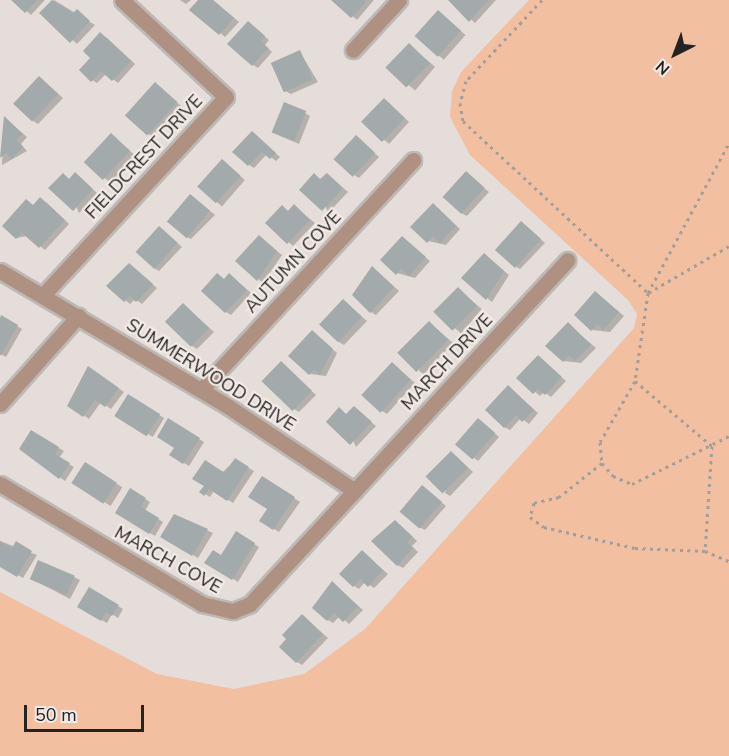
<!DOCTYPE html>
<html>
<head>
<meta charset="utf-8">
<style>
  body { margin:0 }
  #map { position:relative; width:729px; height:756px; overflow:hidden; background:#e4ddd9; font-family:"Nunito Sans",sans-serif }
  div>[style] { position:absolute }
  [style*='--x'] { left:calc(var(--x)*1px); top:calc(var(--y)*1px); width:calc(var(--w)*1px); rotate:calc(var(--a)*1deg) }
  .green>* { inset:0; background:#f2c0a1 }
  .shadow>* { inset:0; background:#0003; transform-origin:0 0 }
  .building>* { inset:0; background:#a2aaab; transform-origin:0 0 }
  .path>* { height:3px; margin-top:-1.5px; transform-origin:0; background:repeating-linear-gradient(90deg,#a49e9b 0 3px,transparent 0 7.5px) }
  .roads { filter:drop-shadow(2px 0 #beb8b4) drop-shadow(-2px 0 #beb8b4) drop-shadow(0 2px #beb8b4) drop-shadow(0 -2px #beb8b4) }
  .minor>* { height:15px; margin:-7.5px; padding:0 7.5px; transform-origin:7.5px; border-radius:7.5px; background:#ae9180 }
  span { translate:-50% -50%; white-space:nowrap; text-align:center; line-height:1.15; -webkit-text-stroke:4.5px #f1eae6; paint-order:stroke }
  .street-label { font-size:18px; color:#252321 }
  .north { position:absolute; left:645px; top:24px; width:60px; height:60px; -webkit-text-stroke:4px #f1eae6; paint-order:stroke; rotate:222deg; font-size:16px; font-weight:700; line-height:24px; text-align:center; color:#252321 }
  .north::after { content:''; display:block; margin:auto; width:21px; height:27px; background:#252321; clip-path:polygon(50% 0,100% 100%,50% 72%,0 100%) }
  .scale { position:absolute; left:24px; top:705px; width:120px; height:27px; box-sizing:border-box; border:3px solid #252321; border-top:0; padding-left:8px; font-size:18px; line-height:21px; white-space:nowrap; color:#252321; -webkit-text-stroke:4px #f1eae6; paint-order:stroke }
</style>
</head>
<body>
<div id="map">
  <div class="green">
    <i style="clip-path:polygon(529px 0,729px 0,729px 756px,0 756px,0 592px,157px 674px,234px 689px,304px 674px,365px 629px,634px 328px,637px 314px,628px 300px,470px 155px,450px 117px,452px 91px,461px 72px)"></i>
  </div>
  <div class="shadow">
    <i style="clip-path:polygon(14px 0,45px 0,31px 15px)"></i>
    <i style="clip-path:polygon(54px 0,95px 25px,77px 44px,42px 13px)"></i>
    <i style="clip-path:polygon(180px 0,191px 0,186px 4px)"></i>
    <i style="clip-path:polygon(200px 0,213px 0,239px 22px,225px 37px,191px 10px)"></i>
    <i style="clip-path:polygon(333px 0,374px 0,357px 20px)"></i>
    <i style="clip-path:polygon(450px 0,496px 0,475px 23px)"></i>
    <i style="left:439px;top:12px;width:35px;height:33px;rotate:41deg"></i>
    <i style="clip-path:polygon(253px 26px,269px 40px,265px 45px,272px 52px,258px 68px,253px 65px)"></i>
    <i style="clip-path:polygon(106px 37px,135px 64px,118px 83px,106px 74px,97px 83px,92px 80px)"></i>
    <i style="left:409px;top:45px;width:34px;height:31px;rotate:40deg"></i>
    <i style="clip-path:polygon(300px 52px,318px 82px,291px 94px,285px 91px)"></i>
    <i style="clip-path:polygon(40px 78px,63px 98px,38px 124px,33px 121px)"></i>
    <i style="clip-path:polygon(156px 84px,181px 106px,152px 136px,147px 133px)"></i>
    <i style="clip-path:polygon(389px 103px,409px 122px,389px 144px,363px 122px)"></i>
    <i style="clip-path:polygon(305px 113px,310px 116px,299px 144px,279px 135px)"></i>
    <i style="clip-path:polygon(4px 118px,27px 137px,21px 144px,27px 151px,2px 165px)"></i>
    <i style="clip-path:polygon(253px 133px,280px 157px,276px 161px,267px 154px,254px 168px,249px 165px)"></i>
    <i style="left:111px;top:135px;width:31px;height:37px;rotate:40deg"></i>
    <i style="clip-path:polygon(357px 137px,379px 157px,359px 178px,354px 175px)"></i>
    <i style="left:223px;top:161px;width:29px;height:35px;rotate:41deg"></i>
    <i style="clip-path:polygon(466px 173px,489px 192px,467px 216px,461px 213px)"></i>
    <i style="clip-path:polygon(75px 174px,97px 193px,79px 213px,63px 175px,70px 180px)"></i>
    <i style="clip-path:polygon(327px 174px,348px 192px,328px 213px,314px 175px,321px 180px)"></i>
    <i style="clip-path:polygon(191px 195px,215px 215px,191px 239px,185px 236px)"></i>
    <i style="clip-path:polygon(27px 201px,34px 206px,46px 202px,69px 224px,45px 250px,27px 236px,17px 238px)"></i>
    <i style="clip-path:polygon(294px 206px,315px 223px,293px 246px,267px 223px,282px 207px,289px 212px)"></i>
    <i style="clip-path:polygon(438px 208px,460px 229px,446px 245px,428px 241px)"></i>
    <i style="clip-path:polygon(522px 223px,545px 243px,520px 269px,515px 266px)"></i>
    <i style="clip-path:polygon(160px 228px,182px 247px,159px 271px,154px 268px)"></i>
    <i style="clip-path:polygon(259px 237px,282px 255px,263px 283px,237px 261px)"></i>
    <i style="clip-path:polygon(402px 238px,430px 261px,415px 278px,397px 273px)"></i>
    <i style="clip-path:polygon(485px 255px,509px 275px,492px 302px,463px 278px)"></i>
    <i style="clip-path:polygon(129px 264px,157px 288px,142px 304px,135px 299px,130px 304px,109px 286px)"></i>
    <i style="clip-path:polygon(377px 271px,399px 291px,376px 315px,371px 312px)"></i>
    <i style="clip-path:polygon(230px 275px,251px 293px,231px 315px,226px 312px,225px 280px)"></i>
    <i style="left:458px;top:289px;width:31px;height:32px;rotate:40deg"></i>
    <i style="clip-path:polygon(596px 293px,624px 316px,610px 332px,592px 330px)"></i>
    <i style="clip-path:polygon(343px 301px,367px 321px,344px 345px,339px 342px)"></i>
    <i style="clip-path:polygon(184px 305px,214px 332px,197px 349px,192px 346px)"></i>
    <i style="clip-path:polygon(2px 317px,22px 329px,6px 357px,0 354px)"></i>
    <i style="clip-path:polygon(430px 323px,453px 343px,424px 374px,419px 371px)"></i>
    <i style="clip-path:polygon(568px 324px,596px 348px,581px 363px,564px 361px)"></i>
    <i style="clip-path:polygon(312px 332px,337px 353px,326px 376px,310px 374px)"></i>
    <i style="clip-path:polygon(538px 357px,566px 381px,551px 397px,544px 392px,540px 396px,518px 378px)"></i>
    <i style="clip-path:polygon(281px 363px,316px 395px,299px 412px,294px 409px)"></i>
    <i style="clip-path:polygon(392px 364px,415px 383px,387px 414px,382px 411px)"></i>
    <i style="clip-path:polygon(94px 371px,124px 392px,111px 409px,101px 402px,89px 419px,69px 405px)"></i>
    <i style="clip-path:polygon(509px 387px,538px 413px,529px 424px,521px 418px,510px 430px,504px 427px)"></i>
    <i style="left:129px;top:397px;width:41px;height:22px;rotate:31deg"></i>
    <i style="clip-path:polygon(354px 408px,376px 426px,356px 447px,339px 409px,347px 415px)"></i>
    <i style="clip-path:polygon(169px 420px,204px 442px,189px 466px,171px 455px,176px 447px)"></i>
    <i style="clip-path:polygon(479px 420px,499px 437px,478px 461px,473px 457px)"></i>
    <i style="clip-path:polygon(32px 432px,64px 451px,59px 458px,74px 467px,65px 481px,21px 449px)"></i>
    <i style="clip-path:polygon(456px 456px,473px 472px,450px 496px,445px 493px)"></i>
    <i style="clip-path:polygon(235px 460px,254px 471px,233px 503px,214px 491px,210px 497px,202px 492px)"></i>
    <i style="left:85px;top:464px;width:44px;height:22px;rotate:32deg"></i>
    <i style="clip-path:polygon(268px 481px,300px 502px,279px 532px,261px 521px,270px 509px)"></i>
    <i style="clip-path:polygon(131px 490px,150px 502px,145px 511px,163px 522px,155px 536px,117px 513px)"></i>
    <i style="clip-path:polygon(427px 490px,446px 506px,425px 530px,419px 527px)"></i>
    <i style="clip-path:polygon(174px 516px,213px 533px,198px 558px,162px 537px)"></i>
    <i style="clip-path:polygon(400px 525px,417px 541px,412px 546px,418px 552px,403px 568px,397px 565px)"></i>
    <i style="clip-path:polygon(236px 533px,259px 547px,238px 582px,207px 563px,222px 557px)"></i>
    <i style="clip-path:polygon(0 541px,37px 555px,23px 578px,0 565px)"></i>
    <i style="clip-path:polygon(362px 552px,388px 574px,374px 588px,365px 582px,359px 589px,354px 586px)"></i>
    <i style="clip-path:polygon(74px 577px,80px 580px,70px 599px,30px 578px)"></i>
    <i style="clip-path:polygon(332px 583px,363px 610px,349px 624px,340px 616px,333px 623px,328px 620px)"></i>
    <i style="clip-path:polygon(89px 589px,123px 609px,118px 618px,112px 614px,107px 623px,79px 607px)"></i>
    <i style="clip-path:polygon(302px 616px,328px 638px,302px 665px,297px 662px)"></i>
  </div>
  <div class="building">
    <i style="clip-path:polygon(11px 0,37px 0,25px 13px)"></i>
    <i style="clip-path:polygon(52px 0,73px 13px,77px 9px,90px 21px,70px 43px,39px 13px)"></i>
    <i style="clip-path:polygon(198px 0,213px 0,234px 18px,219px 35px,189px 10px)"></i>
    <i style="clip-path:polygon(331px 0,365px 0,365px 3px,351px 18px)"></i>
    <i style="clip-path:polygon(448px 0,488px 0,469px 22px)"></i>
    <i style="left:438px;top:10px;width:31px;height:35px;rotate:42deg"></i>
    <i style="clip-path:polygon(248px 21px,265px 36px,261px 41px,268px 48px,252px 66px,227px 44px)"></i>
    <i style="clip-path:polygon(100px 32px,131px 61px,112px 81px,101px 71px,91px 82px,79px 70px,90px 58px,83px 51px)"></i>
    <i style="left:409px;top:43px;width:29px;height:34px;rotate:44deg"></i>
    <i style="left:300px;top:50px;width:32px;height:32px;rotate:66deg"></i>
    <i style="left:39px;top:76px;width:26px;height:38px;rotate:43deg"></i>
    <i style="left:155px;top:82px;width:30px;height:45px;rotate:42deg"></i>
    <i style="left:384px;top:98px;width:29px;height:33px;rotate:44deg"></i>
    <i style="left:284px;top:102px;width:24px;height:33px;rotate:22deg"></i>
    <i style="clip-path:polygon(4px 116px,23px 134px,16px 140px,23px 147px,12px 159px,6px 153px,0 158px)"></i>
    <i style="clip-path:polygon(252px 131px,276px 153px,270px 159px,262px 152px,248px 166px,232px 152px)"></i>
    <i style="left:111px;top:133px;width:26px;height:40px;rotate:43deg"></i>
    <i style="left:356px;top:135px;width:26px;height:33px;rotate:43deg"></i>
    <i style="left:222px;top:159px;width:25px;height:37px;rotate:42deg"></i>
    <i style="left:466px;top:171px;width:25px;height:35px;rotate:42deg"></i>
    <i style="clip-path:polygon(75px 172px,93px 189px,73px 211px,48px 188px,63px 173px,69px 179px)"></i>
    <i style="clip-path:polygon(314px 173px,320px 179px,327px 173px,343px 188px,322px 211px,299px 190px)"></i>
    <i style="left:190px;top:194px;width:26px;height:36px;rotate:40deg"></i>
    <i style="clip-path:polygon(40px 197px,65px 220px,39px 248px,22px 233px,16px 239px,2px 226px,26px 199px,33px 205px)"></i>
    <i style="clip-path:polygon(433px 203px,456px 226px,440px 243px,433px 236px,427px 243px,410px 227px)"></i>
    <i style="clip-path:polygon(294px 204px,310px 220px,287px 244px,265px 223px,282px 205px,288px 211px)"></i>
    <i style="left:521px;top:221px;width:27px;height:39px;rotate:42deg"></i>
    <i style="left:159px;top:226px;width:25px;height:35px;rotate:42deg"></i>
    <i style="clip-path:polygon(259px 235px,277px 251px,257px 281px,235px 261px)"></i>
    <i style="clip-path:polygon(402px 236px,426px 257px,409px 276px,401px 269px,396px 275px,380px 260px)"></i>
    <i style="clip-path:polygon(484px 253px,504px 271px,486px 300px,461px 278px)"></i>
    <i style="clip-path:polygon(129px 263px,153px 284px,136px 302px,130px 296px,124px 302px,106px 286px)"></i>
    <i style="clip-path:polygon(372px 266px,394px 287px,370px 313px,352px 295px)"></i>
    <i style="clip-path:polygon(217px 273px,224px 279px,229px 273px,247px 290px,225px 313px,201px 291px)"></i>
    <i style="left:458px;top:287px;width:27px;height:35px;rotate:45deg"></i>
    <i style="clip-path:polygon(595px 291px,619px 312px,603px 330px,597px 324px,591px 331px,574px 315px)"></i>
    <i style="left:343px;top:299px;width:26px;height:35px;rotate:43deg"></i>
    <i style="left:183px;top:303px;width:36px;height:26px;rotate:44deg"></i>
    <i style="clip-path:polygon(1px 315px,18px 325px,0 356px,0 318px)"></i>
    <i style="left:429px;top:321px;width:27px;height:45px;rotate:45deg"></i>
    <i style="clip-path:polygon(568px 322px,591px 345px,575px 361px,569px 355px,563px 362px,545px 346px)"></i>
    <i style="clip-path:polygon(312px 330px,333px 349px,320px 375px,314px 370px,309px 375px,288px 356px)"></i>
    <i style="clip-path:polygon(538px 355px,562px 377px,545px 395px,538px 389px,533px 394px,516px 378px)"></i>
    <i style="left:281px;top:361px;width:43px;height:28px;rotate:44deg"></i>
    <i style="left:392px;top:362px;width:26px;height:45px;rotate:43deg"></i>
    <i style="clip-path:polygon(88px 366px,119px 388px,105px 407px,95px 400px,83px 417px,67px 406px)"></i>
    <i style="clip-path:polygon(508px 385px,534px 410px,522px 422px,516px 415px,504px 428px,485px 410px)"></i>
    <i style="left:128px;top:394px;width:38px;height:26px;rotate:32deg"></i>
    <i style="clip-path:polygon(354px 406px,372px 422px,350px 445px,326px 422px,339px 407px,346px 414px)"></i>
    <i style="clip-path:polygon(168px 418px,200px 438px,183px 464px,169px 455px,174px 448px,157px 437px)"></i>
    <i style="left:478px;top:418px;width:23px;height:35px;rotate:41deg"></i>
    <i style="clip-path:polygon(31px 430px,59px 447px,55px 454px,70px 463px,59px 479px,19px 449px)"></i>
    <i style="left:451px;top:451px;width:24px;height:36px;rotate:45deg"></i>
    <i style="clip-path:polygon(235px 458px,249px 467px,227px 501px,209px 489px,204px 496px,199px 492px,204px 486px,192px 479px,205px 460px,225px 473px)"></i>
    <i style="left:85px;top:462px;width:38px;height:25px;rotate:33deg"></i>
    <i style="clip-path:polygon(262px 476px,295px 497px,273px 530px,259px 521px,267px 509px,248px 497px)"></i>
    <i style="left:422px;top:485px;width:26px;height:35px;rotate:40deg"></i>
    <i style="clip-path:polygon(130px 488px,146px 498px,141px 507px,159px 518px,149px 534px,115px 513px)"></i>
    <i style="clip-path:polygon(174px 514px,208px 529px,192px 556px,160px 537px)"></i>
    <i style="clip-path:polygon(395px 520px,413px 537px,407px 542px,413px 548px,397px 566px,371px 541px)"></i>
    <i style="clip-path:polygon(236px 531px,255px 543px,232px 580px,204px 563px,213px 550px,221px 555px)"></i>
    <i style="clip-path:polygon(0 541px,12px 548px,16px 541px,32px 551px,17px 577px,0 567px)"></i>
    <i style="clip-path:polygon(362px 550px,383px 570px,368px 587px,360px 579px,353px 587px,339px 574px)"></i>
    <i style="left:38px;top:560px;width:40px;height:21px;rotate:23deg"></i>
    <i style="clip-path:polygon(332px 581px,358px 606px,343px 622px,334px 613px,327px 621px,312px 608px)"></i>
    <i style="clip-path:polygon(89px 587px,119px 605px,112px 616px,106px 612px,101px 621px,77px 607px)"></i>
    <i style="clip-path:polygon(302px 614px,323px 634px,296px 663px,279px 647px,286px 639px,282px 635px)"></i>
  </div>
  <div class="path">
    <i style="--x:542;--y:0;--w:111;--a:133.2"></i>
    <i style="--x:466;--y:81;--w:23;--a:105"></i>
    <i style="--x:460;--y:103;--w:18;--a:81"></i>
    <i style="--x:463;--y:121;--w:253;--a:42.9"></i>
    <i style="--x:648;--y:293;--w:170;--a:-61.6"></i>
    <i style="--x:729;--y:246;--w:94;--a:149.9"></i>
    <i style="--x:648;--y:293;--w:89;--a:98.4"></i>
    <i style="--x:635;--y:381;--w:70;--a:119.8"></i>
    <i style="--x:600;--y:442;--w:21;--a:85"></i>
    <i style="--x:602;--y:463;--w:17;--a:50"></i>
    <i style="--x:613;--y:476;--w:21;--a:23"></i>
    <i style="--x:632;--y:484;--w:108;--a:-26.3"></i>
    <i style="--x:635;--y:381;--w:101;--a:40.2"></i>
    <i style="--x:712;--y:446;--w:105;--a:93.8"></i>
    <i style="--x:602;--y:463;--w:55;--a:141.7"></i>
    <i style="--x:559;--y:497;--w:26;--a:167"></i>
    <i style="--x:534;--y:503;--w:15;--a:106"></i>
    <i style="--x:530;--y:517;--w:17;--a:36"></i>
    <i style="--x:544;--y:527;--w:93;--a:13"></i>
    <i style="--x:635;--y:548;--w:70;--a:2.5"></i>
    <i style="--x:705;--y:551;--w:26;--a:23"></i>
  </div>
  <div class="roads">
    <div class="minor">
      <i style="--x:353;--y:50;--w:68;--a:-47.4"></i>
      <i style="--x:0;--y:271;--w:266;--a:30.7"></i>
      <i style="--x:229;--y:407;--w:151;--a:33.7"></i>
      <i style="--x:44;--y:294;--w:268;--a:-47.3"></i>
      <i style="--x:226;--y:97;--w:142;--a:-137"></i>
      <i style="--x:201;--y:390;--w:313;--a:-47.3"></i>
      <i style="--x:0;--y:404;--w:118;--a:-48.4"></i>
      <i style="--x:0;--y:484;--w:235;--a:30.7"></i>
      <i style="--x:202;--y:604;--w:32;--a:13"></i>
      <i style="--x:233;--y:611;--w:18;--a:-22"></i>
      <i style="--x:250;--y:604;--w:468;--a:-47.3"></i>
    </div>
  </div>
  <div class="street-label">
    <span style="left:144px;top:157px;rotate:-47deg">FIELDCREST DRIVE</span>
    <span style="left:293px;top:262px;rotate:-47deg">AUTUMN COVE</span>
    <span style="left:447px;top:362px;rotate:-47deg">MARCH DRIVE</span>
    <span style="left:211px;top:375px;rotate:32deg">SUMMERWOOD DRIVE</span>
    <span style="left:168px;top:560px;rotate:29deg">MARCH COVE</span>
  </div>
  <div class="north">N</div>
  <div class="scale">50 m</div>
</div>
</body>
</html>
